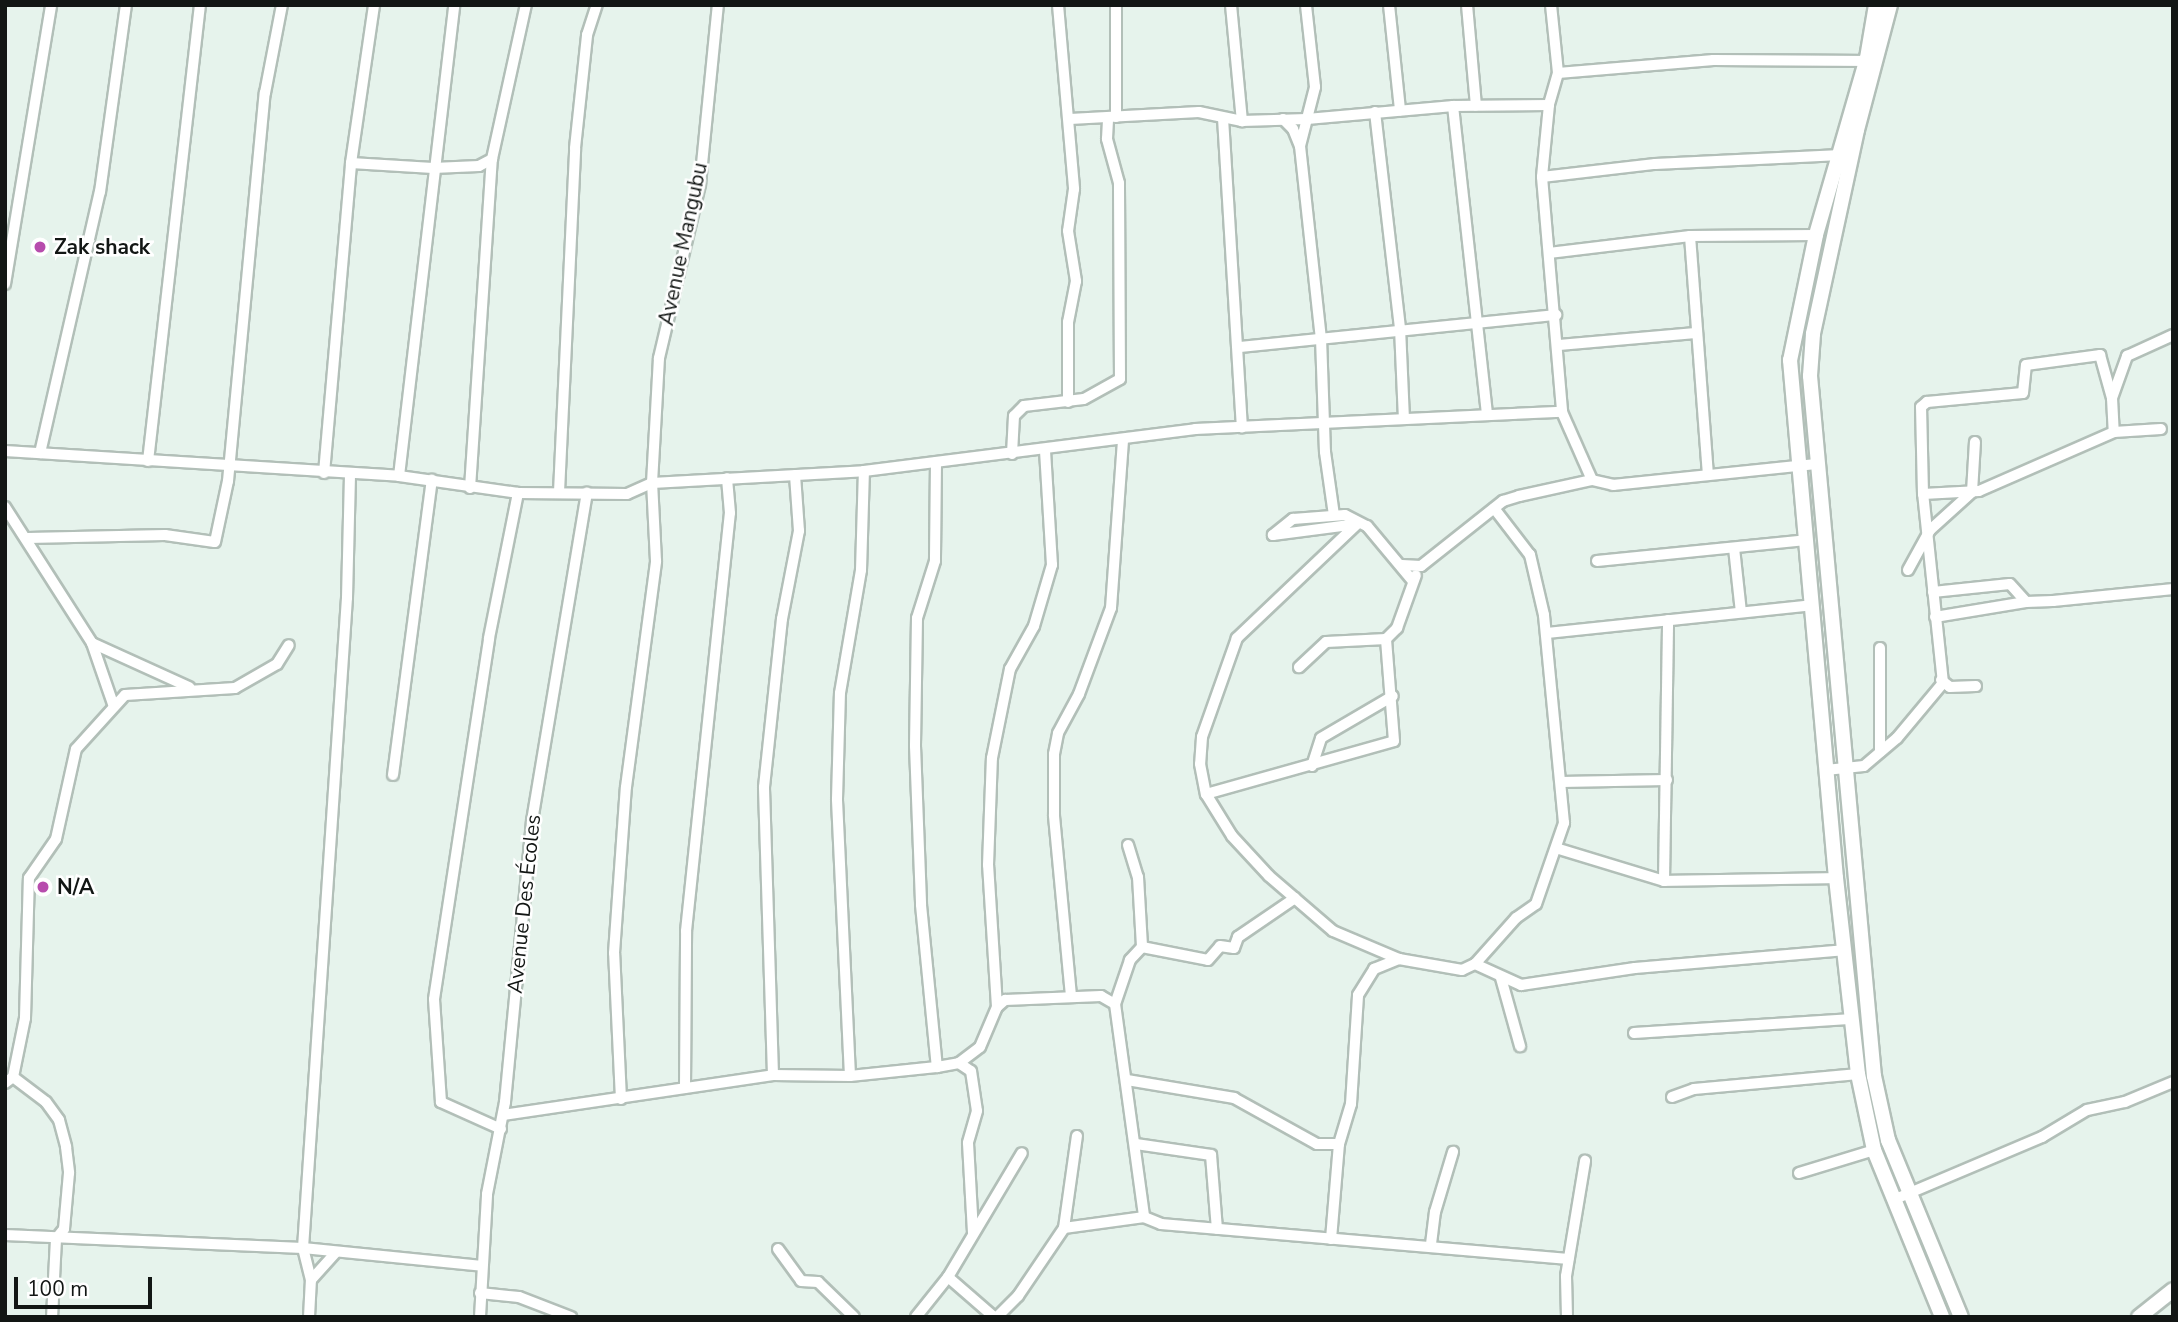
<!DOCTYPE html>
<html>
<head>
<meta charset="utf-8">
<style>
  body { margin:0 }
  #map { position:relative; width:2178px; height:1322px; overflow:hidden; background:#e6f3ec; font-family:"Nunito Sans",sans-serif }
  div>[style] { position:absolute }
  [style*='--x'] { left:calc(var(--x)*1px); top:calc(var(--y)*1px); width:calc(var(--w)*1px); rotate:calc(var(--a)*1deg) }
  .roads { filter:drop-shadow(2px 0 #b2bfb8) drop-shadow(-2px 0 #b2bfb8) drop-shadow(0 2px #b2bfb8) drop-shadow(0 -2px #b2bfb8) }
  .street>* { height:10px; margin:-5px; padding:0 5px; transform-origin:5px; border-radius:5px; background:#fff }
  .secondary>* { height:14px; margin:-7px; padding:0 7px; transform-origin:7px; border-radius:7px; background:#fff }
  .dots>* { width:19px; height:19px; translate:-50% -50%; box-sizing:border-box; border:4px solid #fff; border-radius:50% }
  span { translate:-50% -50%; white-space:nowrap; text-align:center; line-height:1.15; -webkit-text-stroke:5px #fff; paint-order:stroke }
  .street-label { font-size:21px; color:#121614 }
  .poi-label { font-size:21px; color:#121614; font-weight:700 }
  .left { translate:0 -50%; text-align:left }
  .frame { position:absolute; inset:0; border:7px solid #121614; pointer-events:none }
  .scale { position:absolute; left:14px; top:1277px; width:138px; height:32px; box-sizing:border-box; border:4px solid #121614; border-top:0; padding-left:9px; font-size:21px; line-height:24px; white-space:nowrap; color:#121614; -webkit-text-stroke:5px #fff; paint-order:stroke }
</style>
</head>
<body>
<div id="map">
  <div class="roads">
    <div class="street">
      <i style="--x:1058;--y:5;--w:185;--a:85"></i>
      <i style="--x:1074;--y:189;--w:42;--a:98.1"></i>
      <i style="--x:1068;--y:231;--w:51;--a:80.9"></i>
      <i style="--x:1076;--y:281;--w:42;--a:101"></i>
      <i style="--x:1068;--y:322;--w:80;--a:90"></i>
      <i style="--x:1231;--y:5;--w:117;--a:84.6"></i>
      <i style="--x:1389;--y:5;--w:106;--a:84"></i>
      <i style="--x:1467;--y:5;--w:101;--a:84.9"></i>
      <i style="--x:1551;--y:5;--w:68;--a:84.1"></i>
      <i style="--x:1558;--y:73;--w:33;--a:106"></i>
      <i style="--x:1549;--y:105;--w:72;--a:95.6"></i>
      <i style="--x:1542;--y:177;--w:236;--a:85.1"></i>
      <i style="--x:1558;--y:73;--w:156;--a:-4.8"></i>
      <i style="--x:1713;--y:60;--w:160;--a:0.4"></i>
      <i style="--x:1453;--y:106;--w:309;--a:83.7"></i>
      <i style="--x:1375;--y:112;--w:217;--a:83.4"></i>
      <i style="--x:1400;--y:328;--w:90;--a:87.5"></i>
      <i style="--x:1116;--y:117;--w:112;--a:-90"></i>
      <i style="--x:1223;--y:118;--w:310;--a:86.5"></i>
      <i style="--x:1070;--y:119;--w:129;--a:-3.1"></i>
      <i style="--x:1199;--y:112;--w:44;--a:11.8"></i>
      <i style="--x:1242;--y:121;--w:65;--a:-1.8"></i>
      <i style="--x:1307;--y:119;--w:147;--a:-5.1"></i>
      <i style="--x:1453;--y:106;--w:96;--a:-0.6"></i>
      <i style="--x:1283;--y:119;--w:14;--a:45"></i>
      <i style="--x:1293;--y:129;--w:18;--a:68"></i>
      <i style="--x:1300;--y:146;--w:193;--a:83.8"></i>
      <i style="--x:1321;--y:338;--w:114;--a:88"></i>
      <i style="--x:1325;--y:452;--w:64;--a:81.9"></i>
      <i style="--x:1300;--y:146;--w:61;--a:-75.7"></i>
      <i style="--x:1315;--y:87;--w:82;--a:-96.3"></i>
      <i style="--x:351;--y:163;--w:82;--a:3.5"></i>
      <i style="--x:433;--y:168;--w:46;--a:-2.5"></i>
      <i style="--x:479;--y:166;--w:15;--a:-28"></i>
      <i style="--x:1542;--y:177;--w:114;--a:-6.6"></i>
      <i style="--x:1655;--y:164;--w:186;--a:-2.8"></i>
      <i style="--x:1690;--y:236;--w:239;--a:85.7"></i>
      <i style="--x:1549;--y:253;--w:142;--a:-6.9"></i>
      <i style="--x:1690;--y:236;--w:126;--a:-0.5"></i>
      <i style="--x:5;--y:284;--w:283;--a:-80.6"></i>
      <i style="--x:1559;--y:345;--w:137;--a:-5"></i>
      <i style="--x:1240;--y:347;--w:318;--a:-5.8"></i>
      <i style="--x:2112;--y:398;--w:45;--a:-70.3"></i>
      <i style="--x:2127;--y:356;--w:51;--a:-24.5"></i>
      <i style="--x:5;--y:451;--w:395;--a:3.6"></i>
      <i style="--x:399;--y:476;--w:120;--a:8.1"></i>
      <i style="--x:518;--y:493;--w:109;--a:0.5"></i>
      <i style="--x:627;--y:494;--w:27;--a:-24"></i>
      <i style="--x:652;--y:483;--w:212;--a:-3.2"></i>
      <i style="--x:864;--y:471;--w:334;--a:-7.2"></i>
      <i style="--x:1195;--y:429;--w:367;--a:-2.7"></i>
      <i style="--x:1562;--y:412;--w:74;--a:66.2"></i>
      <i style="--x:40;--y:453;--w:268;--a:-77.1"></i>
      <i style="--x:100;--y:192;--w:189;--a:-82.1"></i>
      <i style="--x:1012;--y:454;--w:38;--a:-87"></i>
      <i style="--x:1014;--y:416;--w:14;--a:-45"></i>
      <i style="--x:1024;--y:406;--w:60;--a:-6.7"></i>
      <i style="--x:1084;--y:399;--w:41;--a:-29.1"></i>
      <i style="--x:1120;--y:379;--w:196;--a:-90.3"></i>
      <i style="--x:1119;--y:183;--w:46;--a:-105.3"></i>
      <i style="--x:1107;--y:139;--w:21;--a:-87"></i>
      <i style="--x:148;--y:461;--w:459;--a:-83.5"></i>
      <i style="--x:936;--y:462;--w:99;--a:90.6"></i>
      <i style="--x:935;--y:561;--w:60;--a:107.5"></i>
      <i style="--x:917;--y:618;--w:128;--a:90.9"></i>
      <i style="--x:915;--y:746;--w:159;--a:87.8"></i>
      <i style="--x:921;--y:905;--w:163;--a:84.4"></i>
      <i style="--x:324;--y:473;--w:311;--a:-85"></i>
      <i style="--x:351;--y:163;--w:160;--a:-81.7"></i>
      <i style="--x:399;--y:476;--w:474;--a:-83.3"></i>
      <i style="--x:470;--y:488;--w:330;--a:-86.2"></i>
      <i style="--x:492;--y:159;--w:158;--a:-77.6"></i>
      <i style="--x:559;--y:492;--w:344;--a:-87.3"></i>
      <i style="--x:575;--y:148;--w:114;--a:-83.9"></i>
      <i style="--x:587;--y:35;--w:32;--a:-72"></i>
      <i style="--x:1923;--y:494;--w:56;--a:-3.1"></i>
      <i style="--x:1979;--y:491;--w:147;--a:-23.6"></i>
      <i style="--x:2114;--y:432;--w:47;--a:-3.7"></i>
      <i style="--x:5;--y:507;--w:161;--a:57.4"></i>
      <i style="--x:92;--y:643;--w:65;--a:71"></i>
      <i style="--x:1357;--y:524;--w:166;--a:136.5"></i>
      <i style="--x:1237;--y:638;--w:105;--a:109.5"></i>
      <i style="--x:1202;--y:737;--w:27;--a:94"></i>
      <i style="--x:1200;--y:764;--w:31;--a:79"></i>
      <i style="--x:1206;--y:794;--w:49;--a:58.2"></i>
      <i style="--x:1232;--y:836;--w:54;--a:47.2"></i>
      <i style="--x:1269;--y:876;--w:84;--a:40.7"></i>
      <i style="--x:1333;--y:931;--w:72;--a:23"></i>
      <i style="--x:1399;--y:959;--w:64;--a:9.9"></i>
      <i style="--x:1462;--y:970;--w:14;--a:-25"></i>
      <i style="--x:1475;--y:964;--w:62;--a:-48.3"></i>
      <i style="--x:1516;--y:918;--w:24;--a:-35"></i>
      <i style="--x:1536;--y:904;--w:86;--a:-70.9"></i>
      <i style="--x:1564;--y:823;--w:209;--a:-95.5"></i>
      <i style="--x:1544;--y:615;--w:62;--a:-103.1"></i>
      <i style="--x:1530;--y:555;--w:59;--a:-127.5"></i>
      <i style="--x:1357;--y:524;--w:85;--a:172.5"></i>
      <i style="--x:1273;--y:535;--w:26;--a:-39"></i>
      <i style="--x:1293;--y:519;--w:52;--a:-4.4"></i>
      <i style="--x:1345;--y:515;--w:25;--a:27"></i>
      <i style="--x:1367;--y:526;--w:70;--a:50.2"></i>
      <i style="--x:28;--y:538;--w:137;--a:-1.3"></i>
      <i style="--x:165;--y:535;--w:50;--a:8"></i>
      <i style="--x:215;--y:542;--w:62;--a:-78"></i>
      <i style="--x:228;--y:481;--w:390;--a:-84.6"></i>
      <i style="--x:265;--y:93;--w:90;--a:-79.1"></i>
      <i style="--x:1734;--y:548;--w:64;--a:83.8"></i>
      <i style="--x:1597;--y:561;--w:210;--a:-5.7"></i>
      <i style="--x:1402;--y:565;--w:19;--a:3"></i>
      <i style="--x:1421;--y:566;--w:105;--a:-38.4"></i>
      <i style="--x:1503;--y:501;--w:17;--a:-17"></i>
      <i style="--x:1519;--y:496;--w:75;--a:-12.4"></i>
      <i style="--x:1592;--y:480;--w:22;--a:13"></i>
      <i style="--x:1613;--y:485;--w:204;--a:-5.9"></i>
      <i style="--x:1908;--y:570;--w:46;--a:-61.2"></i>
      <i style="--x:1930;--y:530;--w:57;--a:-42.1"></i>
      <i style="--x:1972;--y:492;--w:50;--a:-86.6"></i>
      <i style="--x:1933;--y:592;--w:77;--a:-5.9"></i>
      <i style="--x:2010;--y:584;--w:24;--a:48"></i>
      <i style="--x:2026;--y:602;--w:27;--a:-2"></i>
      <i style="--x:2053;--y:601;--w:121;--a:-5.7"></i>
      <i style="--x:1935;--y:617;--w:92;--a:-9.4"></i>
      <i style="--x:1547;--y:633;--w:266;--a:-6"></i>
      <i style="--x:1386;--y:639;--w:16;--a:-45"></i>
      <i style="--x:1397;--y:628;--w:56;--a:-70.3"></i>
      <i style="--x:92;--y:643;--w:107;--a:24.4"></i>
      <i style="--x:1880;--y:648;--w:104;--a:90"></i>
      <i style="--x:1941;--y:680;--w:11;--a:38"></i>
      <i style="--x:1950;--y:687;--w:26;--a:-2"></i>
      <i style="--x:1312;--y:766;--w:29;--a:-72"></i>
      <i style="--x:1321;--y:738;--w:83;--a:-30.3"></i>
      <i style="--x:1826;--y:770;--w:38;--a:-6"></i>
      <i style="--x:1864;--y:766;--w:43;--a:-40.3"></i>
      <i style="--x:1897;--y:738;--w:72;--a:-50.1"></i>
      <i style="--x:1943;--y:683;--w:190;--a:-96"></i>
      <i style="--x:1923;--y:494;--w:87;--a:-91.3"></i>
      <i style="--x:1921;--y:407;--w:8;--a:-40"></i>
      <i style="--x:1927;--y:402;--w:96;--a:-5.4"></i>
      <i style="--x:2023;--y:393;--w:28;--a:-84"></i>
      <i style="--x:2026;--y:365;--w:75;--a:-7.7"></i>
      <i style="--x:2100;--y:355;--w:45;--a:74.4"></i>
      <i style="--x:2112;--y:398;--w:34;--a:87"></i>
      <i style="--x:393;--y:775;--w:298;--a:-82.5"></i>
      <i style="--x:1561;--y:782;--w:106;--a:-1.1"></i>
      <i style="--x:1206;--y:794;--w:195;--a:-15.7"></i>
      <i style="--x:1394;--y:741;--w:102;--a:-94.5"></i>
      <i style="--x:1386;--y:639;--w:60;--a:177.1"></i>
      <i style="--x:1326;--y:642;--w:37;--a:137"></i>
      <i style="--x:1128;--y:845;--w:34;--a:73"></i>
      <i style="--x:1138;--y:877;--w:70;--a:86.7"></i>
      <i style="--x:1142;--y:947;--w:18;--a:133"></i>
      <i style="--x:1130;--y:960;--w:46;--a:108.8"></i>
      <i style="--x:1115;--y:1004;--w:215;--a:82.2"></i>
      <i style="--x:1559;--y:849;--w:110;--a:16.9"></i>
      <i style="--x:1664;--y:881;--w:172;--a:-1"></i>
      <i style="--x:1664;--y:881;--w:261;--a:-89.1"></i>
      <i style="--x:1142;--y:947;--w:67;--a:11.1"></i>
      <i style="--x:1208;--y:960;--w:18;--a:-49"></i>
      <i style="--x:1220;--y:946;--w:14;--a:8"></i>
      <i style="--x:1234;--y:948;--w:12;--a:-70"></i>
      <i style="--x:1238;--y:937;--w:69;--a:-34.4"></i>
      <i style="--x:1475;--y:964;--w:51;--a:24.5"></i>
      <i style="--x:1521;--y:985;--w:115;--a:-8.5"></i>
      <i style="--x:1635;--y:968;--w:209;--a:-4.9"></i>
      <i style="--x:1501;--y:978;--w:71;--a:74.4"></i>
      <i style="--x:1071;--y:996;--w:182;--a:-95.4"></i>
      <i style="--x:1054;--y:815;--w:61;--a:-90"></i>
      <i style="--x:1054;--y:754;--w:21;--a:-79"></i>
      <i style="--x:1058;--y:733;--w:44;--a:-61.7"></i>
      <i style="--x:1079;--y:694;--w:92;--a:-69.6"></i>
      <i style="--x:1111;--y:608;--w:167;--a:-85.9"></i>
      <i style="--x:997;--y:1007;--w:142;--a:-93.6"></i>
      <i style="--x:988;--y:865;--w:107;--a:-87.9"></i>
      <i style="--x:992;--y:758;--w:91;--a:-78.6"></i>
      <i style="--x:1010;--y:669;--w:49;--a:-60.8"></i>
      <i style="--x:1034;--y:626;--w:64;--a:-73.6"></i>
      <i style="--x:1052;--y:565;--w:114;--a:-93.5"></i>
      <i style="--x:1634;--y:1033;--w:219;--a:-3.7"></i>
      <i style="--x:959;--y:1063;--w:14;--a:34"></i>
      <i style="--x:971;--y:1071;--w:40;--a:81.5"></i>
      <i style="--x:977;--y:1111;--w:33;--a:106"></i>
      <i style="--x:968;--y:1143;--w:90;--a:86.8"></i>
      <i style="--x:773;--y:1075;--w:288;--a:-91.8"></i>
      <i style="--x:764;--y:787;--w:169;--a:-83.9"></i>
      <i style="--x:782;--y:619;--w:90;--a:-79.1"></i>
      <i style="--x:799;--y:531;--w:56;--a:-94.1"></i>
      <i style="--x:850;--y:1076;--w:277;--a:-92.7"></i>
      <i style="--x:837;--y:799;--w:106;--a:-88.4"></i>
      <i style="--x:840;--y:693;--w:125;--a:-80.3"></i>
      <i style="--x:861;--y:570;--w:99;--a:-88.3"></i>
      <i style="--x:13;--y:1077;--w:41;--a:37.1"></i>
      <i style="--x:46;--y:1102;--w:22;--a:54"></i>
      <i style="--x:59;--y:1120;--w:28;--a:75"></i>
      <i style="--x:66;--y:1147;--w:26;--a:83"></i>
      <i style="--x:69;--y:1173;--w:56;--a:95.1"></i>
      <i style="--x:64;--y:1229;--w:13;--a:129"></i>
      <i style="--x:56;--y:1239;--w:78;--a:92.9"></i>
      <i style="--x:1127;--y:1080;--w:109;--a:9.5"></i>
      <i style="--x:1234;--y:1098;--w:95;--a:29"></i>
      <i style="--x:1317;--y:1144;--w:22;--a:0"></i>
      <i style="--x:5;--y:1083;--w:10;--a:-37"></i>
      <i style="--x:13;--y:1077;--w:60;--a:-78.5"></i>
      <i style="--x:25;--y:1018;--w:140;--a:-88.4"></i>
      <i style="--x:29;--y:878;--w:47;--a:-55.3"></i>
      <i style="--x:56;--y:839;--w:92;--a:-77.5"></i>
      <i style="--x:76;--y:749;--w:73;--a:-47.8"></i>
      <i style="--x:125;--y:695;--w:110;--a:-3.6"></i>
      <i style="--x:235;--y:688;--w:48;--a:-29.7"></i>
      <i style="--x:277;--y:664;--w:22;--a:-58"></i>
      <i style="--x:685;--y:1088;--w:157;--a:-89.6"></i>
      <i style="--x:686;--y:931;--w:420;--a:-84"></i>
      <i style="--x:730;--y:513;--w:35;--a:-95"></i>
      <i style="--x:1672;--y:1097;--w:23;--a:-20"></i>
      <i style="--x:1694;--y:1089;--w:165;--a:-5.2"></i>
      <i style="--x:621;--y:1099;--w:146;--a:-92.7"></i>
      <i style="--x:614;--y:953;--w:166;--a:-85.9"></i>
      <i style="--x:626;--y:787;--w:228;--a:-82.4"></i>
      <i style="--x:656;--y:561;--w:78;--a:-92.9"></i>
      <i style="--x:652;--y:483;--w:125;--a:-86.8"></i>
      <i style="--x:659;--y:358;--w:179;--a:-76.7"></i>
      <i style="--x:700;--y:184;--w:180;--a:-84.3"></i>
      <i style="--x:503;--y:1115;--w:273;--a:-8.4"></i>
      <i style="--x:773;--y:1075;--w:77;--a:0.7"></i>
      <i style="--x:850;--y:1076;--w:87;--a:-5.9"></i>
      <i style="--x:937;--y:1067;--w:22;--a:-10"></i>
      <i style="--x:959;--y:1063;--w:26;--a:-37"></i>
      <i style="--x:980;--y:1047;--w:43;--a:-67"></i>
      <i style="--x:997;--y:1007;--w:11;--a:-41"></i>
      <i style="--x:1005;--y:1000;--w:96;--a:-2.4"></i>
      <i style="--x:1101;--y:996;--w:16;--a:30"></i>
      <i style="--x:501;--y:1129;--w:66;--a:-155.8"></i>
      <i style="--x:441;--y:1102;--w:103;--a:-93.9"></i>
      <i style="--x:434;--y:999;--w:365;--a:-81.3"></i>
      <i style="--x:489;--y:638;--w:148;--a:-78.7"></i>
      <i style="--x:1136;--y:1144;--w:76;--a:8.3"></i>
      <i style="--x:1211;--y:1155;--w:74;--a:85.4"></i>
      <i style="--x:1799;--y:1173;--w:78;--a:-17"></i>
      <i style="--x:1893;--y:1200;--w:162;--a:-22.9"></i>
      <i style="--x:2042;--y:1137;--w:52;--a:-31"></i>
      <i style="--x:2087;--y:1110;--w:39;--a:-12"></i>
      <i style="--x:2125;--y:1102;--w:52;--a:-22.6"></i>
      <i style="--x:1064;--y:1228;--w:93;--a:-82"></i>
      <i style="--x:5;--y:1235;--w:298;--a:2.5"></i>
      <i style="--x:303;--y:1248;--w:180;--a:5.7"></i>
      <i style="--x:1331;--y:1239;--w:95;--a:-85.2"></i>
      <i style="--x:1339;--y:1144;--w:42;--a:-73.3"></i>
      <i style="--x:1351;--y:1104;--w:109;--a:-86.3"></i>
      <i style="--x:1358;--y:995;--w:31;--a:-58"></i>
      <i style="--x:1374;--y:969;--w:27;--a:-22"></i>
      <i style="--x:1431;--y:1244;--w:32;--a:-83"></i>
      <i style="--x:1435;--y:1212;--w:63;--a:-73.3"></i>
      <i style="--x:778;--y:1249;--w:39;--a:54"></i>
      <i style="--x:801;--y:1281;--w:17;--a:3"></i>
      <i style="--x:818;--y:1282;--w:50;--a:44.2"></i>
      <i style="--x:948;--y:1277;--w:61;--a:41"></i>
      <i style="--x:311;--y:1280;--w:36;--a:-48"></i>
      <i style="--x:480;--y:1293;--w:39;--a:6"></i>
      <i style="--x:519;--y:1297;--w:56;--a:21"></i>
      <i style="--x:309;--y:1317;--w:37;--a:-87"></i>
      <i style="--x:311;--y:1280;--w:33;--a:-104"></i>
      <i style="--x:303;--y:1248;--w:651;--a:-86.13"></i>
      <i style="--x:347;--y:598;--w:123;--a:-88.6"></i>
      <i style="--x:480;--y:1317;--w:123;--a:-86.7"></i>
      <i style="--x:487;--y:1194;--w:94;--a:-78.9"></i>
      <i style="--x:505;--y:1102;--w:282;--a:-84.5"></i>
      <i style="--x:532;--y:821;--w:333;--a:-80.5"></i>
      <i style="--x:916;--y:1317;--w:51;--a:-51.3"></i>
      <i style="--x:948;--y:1277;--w:144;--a:-59.2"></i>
      <i style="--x:997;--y:1317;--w:30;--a:-45"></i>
      <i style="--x:1018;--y:1296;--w:82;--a:-55.9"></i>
      <i style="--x:1064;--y:1228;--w:81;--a:-7.8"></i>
      <i style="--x:1144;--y:1217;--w:18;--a:22"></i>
      <i style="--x:1161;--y:1224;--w:409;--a:4.9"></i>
      <i style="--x:1567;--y:1317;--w:41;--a:-91.4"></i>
      <i style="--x:1566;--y:1276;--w:117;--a:-80.6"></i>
    </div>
    <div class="secondary">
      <i style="--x:1876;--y:5;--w:54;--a:99.6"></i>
      <i style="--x:1867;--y:58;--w:184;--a:106.1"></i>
      <i style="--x:1816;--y:235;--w:128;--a:101.7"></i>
      <i style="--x:1790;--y:360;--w:520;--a:84.93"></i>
      <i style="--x:1836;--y:878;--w:197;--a:83.6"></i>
      <i style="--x:1858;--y:1074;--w:78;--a:78.1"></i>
      <i style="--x:1874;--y:1150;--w:180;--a:67.8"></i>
      <i style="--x:1890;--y:5;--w:129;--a:104.8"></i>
      <i style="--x:1857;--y:130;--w:209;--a:102.2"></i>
      <i style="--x:1813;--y:334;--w:42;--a:94.1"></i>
      <i style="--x:1810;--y:376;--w:703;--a:84.78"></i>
      <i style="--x:1874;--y:1076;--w:66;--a:77.7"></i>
      <i style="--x:1888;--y:1140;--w:191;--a:67.6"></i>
      <i style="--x:2139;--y:1317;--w:43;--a:-38.5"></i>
    </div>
  </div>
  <div class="dots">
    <i style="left:40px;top:247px;background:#b74cad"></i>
    <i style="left:43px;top:887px;background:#b74cad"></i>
  </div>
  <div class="street-label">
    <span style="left:683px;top:244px;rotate:-78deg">Avenue Mangubu</span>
    <span style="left:524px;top:904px;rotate:-84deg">Avenue Des Écoles</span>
  </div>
  <div class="poi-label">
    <span class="left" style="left:54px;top:247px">Zak shack</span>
    <span class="left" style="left:57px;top:887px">N/A</span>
  </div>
  <div class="frame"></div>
  <div class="scale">100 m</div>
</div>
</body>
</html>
